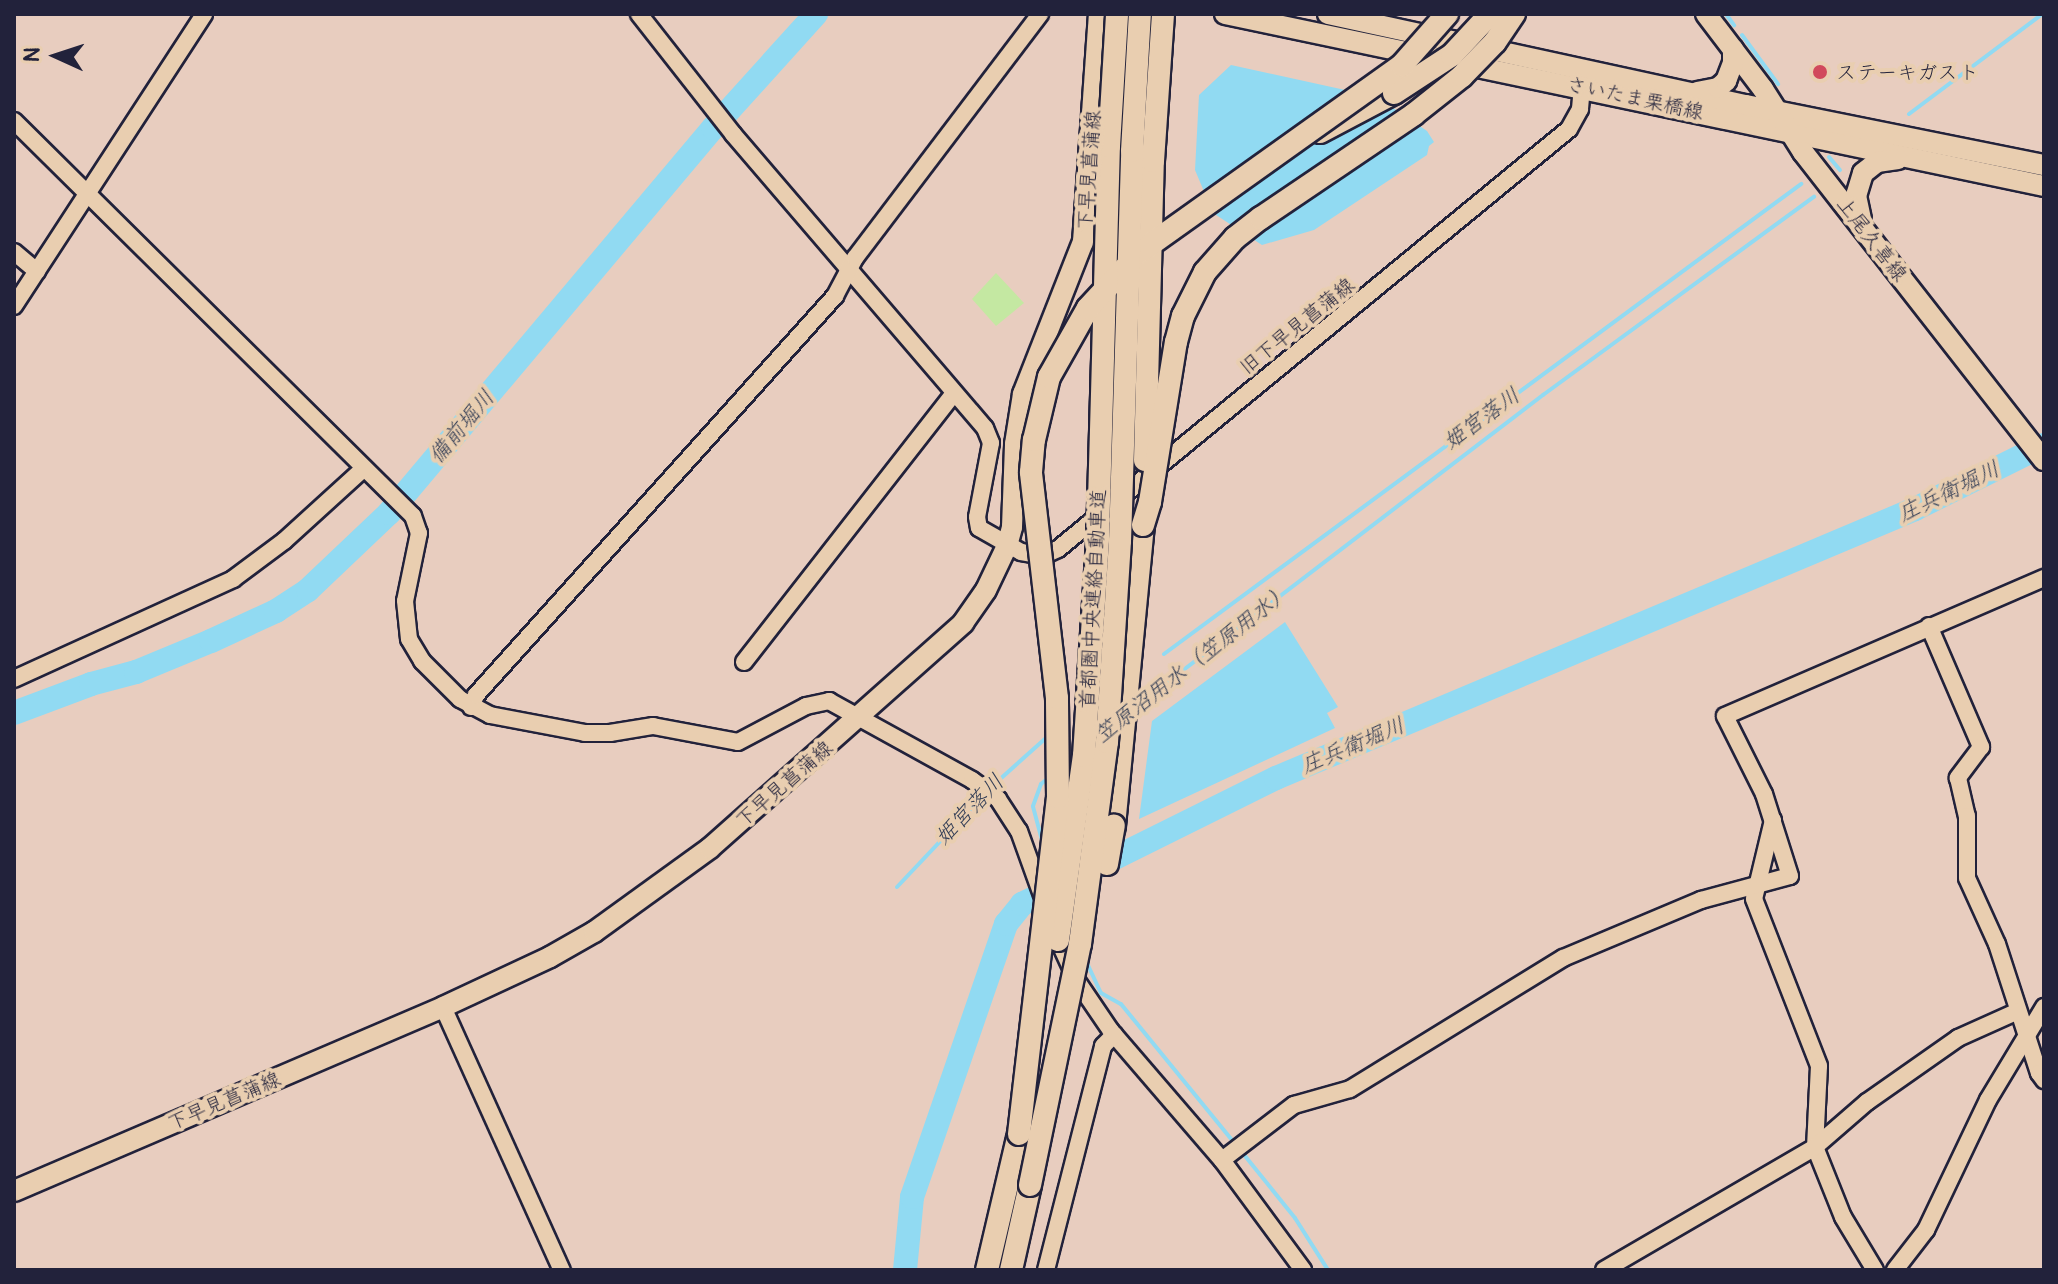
<!DOCTYPE html>
<html>
<head>
<meta charset="utf-8">
<style>
  body { margin:0 }
  #map { position:relative; width:2058px; height:1284px; overflow:hidden; background:#e8cdbf; font-family:Pangolin,"Klee One",sans-serif }
  div>[style] { position:absolute }
  [style*='--x'] { left:calc(var(--x)*1px); top:calc(var(--y)*1px); width:calc(var(--w)*1px); rotate:calc(var(--a)*1deg) }
  .green>* { inset:0; background:#c4e8a2 }
  .water>* { inset:0; background:#91daf2 }
  .stream>* { height:4px; margin:-2px; padding:0 2px; transform-origin:2px; border-radius:2px; background:#91daf2 }
  .river>* { height:24px; margin:-12px; padding:0 12px; transform-origin:12px; border-radius:12px; background:#91daf2 }
  .roads { filter:drop-shadow(2px 0 #22223b) drop-shadow(-2px 0 #22223b) drop-shadow(0 2px #22223b) drop-shadow(0 -2px #22223b) }
  .minor>* { height:16px; margin:-8px; padding:0 8px; transform-origin:8px; border-radius:8px; background:#e9ceb0 }
  .major>* { height:20px; margin:-10px; padding:0 10px; transform-origin:10px; border-radius:10px; background:#e9ceb0 }
  .highway>* { height:22px; margin:-11px; padding:0 11px; transform-origin:11px; border-radius:11px; background:#e9ceb0 }
  .bridges { filter:drop-shadow(2px 0 #22223b) drop-shadow(-2px 0 #22223b) drop-shadow(0 2px #22223b) drop-shadow(0 -2px #22223b) }
  .highway-bridge>* { height:22px; margin:-11px; padding:0 11px; transform-origin:11px; border-radius:11px; background:#e9ceb0 }
  .dots>* { width:22px; height:22px; translate:-50% -50%; box-sizing:border-box; border:4px solid #e9ceb0; border-radius:50% }
  span { translate:-50% -50%; white-space:nowrap; text-align:center; line-height:1.15; -webkit-text-stroke:8px #e9ceb0; paint-order:stroke }
  .poi-label { font-size:20px; color:#22223b }
  .left { translate:0 -50%; text-align:left }
  .street-label { font-size:20px; color:#22223b }
  .water-label { font-size:22px; color:#333e56; font-style:italic }
  .frame { position:absolute; inset:0; border:16px solid #22223b; pointer-events:none }
  .north { position:absolute; left:16px; top:16px; width:80px; height:80px; -webkit-text-stroke:6px #e9ceb0; paint-order:stroke; rotate:273deg; font-size:22px; font-weight:700; line-height:32px; text-align:center; color:#22223b }
  .north::after { content:''; display:block; margin:auto; width:28px; height:36px; background:#22223b; clip-path:polygon(50% 0,100% 100%,50% 72%,0 100%) }
</style>
</head>
<body>
<div id="map">
  <div class="green">
    <i style="clip-path:polygon(996px 273px,1024px 303px,996px 326px,972px 299px)"></i>
  </div>
  <div class="water">
    <i style="clip-path:polygon(1231px 65px,1377px 97px,1427px 131px,1434px 142px,1429px 146px,1427px 155px,1314px 230px,1262px 245px,1213px 213px,1195px 170px,1199px 95px)"></i>
    <i style="clip-path:polygon(1285px 622px,1338px 707px,1327px 713px,1335px 728px,1139px 819px,1152px 721px)"></i>
  </div>
  <div class="stream">
    <i style="--x:1726;--y:14;--w:14;--a:54"></i>
    <i style="--x:1742;--y:35;--w:61;--a:53.7"></i>
    <i style="--x:1909;--y:114;--w:166;--a:-36.9"></i>
    <i style="--x:1829;--y:157;--w:17;--a:50"></i>
    <i style="--x:1164;--y:654;--w:792;--a:-36.42"></i>
    <i style="--x:1135;--y:707;--w:514;--a:-37.41"></i>
    <i style="--x:1543;--y:395;--w:336;--a:-36.2"></i>
    <i style="--x:989;--y:789;--w:78;--a:-41.9"></i>
    <i style="--x:1043;--y:844;--w:39;--a:-105"></i>
    <i style="--x:1033;--y:806;--w:23;--a:-70"></i>
    <i style="--x:1041;--y:784;--w:13;--a:-39"></i>
    <i style="--x:897;--y:887;--w:125;--a:-46.6"></i>
    <i style="--x:1086;--y:961;--w:35;--a:65"></i>
    <i style="--x:1101;--y:993;--w:23;--a:29"></i>
    <i style="--x:1121;--y:1004;--w:181;--a:50.8"></i>
    <i style="--x:1241;--y:1151;--w:86;--a:51.1"></i>
    <i style="--x:1295;--y:1218;--w:62;--a:57.6"></i>
  </div>
  <div class="river">
    <i style="--x:14;--y:713;--w:82;--a:-20.6"></i>
    <i style="--x:91;--y:684;--w:47;--a:-14.9"></i>
    <i style="--x:136;--y:672;--w:81;--a:-22.5"></i>
    <i style="--x:211;--y:641;--w:72;--a:-24.8"></i>
    <i style="--x:276;--y:611;--w:38;--a:-33"></i>
    <i style="--x:308;--y:590;--w:112;--a:-43.5"></i>
    <i style="--x:389;--y:513;--w:503;--a:-49.92"></i>
    <i style="--x:713;--y:128;--w:154;--a:-47.9"></i>
    <i style="--x:905;--y:1270;--w:73;--a:-84.5"></i>
    <i style="--x:912;--y:1197;--w:289;--a:-71"></i>
    <i style="--x:1006;--y:924;--w:26;--a:-51"></i>
    <i style="--x:1022;--y:904;--w:284;--a:-26.4"></i>
    <i style="--x:1276;--y:778;--w:693;--a:-22.83"></i>
    <i style="--x:1915;--y:509;--w:144;--a:-26.4"></i>
  </div>
  <div class="roads">
    <div class="minor">
      <i style="--x:639;--y:14;--w:152;--a:51.9"></i>
      <i style="--x:733;--y:134;--w:387;--a:49.4"></i>
      <i style="--x:985;--y:428;--w:16;--a:68"></i>
      <i style="--x:991;--y:443;--w:75;--a:100.7"></i>
      <i style="--x:977;--y:517;--w:11;--a:80"></i>
      <i style="--x:979;--y:528;--w:48;--a:29.7"></i>
      <i style="--x:1021;--y:552;--w:22;--a:10"></i>
      <i style="--x:1043;--y:556;--w:17;--a:-25"></i>
      <i style="--x:1058;--y:549;--w:661;--a:-39.42"></i>
      <i style="--x:1569;--y:129;--w:23;--a:-61"></i>
      <i style="--x:1580;--y:109;--w:22;--a:-85"></i>
      <i style="--x:14;--y:121;--w:561;--a:44.71"></i>
      <i style="--x:413;--y:516;--w:18;--a:71"></i>
      <i style="--x:419;--y:533;--w:69;--a:101.6"></i>
      <i style="--x:405;--y:601;--w:38;--a:84"></i>
      <i style="--x:409;--y:639;--w:26;--a:59"></i>
      <i style="--x:422;--y:661;--w:54;--a:45"></i>
      <i style="--x:460;--y:699;--w:34;--a:28"></i>
      <i style="--x:490;--y:715;--w:97;--a:10.7"></i>
      <i style="--x:585;--y:733;--w:25;--a:0"></i>
      <i style="--x:610;--y:733;--w:44;--a:-9.2"></i>
      <i style="--x:653;--y:726;--w:86;--a:10.7"></i>
      <i style="--x:738;--y:742;--w:77;--a:-27.9"></i>
      <i style="--x:806;--y:706;--w:24;--a:-12"></i>
      <i style="--x:829;--y:701;--w:163;--a:28.9"></i>
      <i style="--x:972;--y:780;--w:32;--a:36"></i>
      <i style="--x:998;--y:799;--w:38;--a:57"></i>
      <i style="--x:1019;--y:831;--w:74;--a:70.3"></i>
      <i style="--x:14;--y:252;--w:30;--a:40"></i>
      <i style="--x:14;--y:306;--w:348;--a:-56.9"></i>
      <i style="--x:1929;--y:626;--w:132;--a:66.7"></i>
      <i style="--x:1981;--y:747;--w:39;--a:127"></i>
      <i style="--x:1958;--y:778;--w:39;--a:77"></i>
      <i style="--x:1967;--y:816;--w:62;--a:90"></i>
      <i style="--x:1967;--y:878;--w:72;--a:65.6"></i>
      <i style="--x:1997;--y:944;--w:136;--a:72"></i>
      <i style="--x:2039;--y:1073;--w:9;--a:54"></i>
      <i style="--x:744;--y:662;--w:341;--a:-52"></i>
      <i style="--x:14;--y:679;--w:241;--a:-24.5"></i>
      <i style="--x:233;--y:579;--w:64;--a:-36.7"></i>
      <i style="--x:284;--y:541;--w:107;--a:-42.3"></i>
      <i style="--x:471;--y:707;--w:13;--a:-67"></i>
      <i style="--x:476;--y:695;--w:537;--a:-48.02"></i>
      <i style="--x:835;--y:296;--w:43;--a:-62.2"></i>
      <i style="--x:855;--y:258;--w:306;--a:-52.8"></i>
      <i style="--x:1773;--y:820;--w:81;--a:103.5"></i>
      <i style="--x:1754;--y:899;--w:179;--a:68.7"></i>
      <i style="--x:1819;--y:1066;--w:81;--a:92.8"></i>
      <i style="--x:1815;--y:1147;--w:75;--a:68.2"></i>
      <i style="--x:1843;--y:1217;--w:62;--a:58.9"></i>
      <i style="--x:1054;--y:931;--w:55;--a:65.3"></i>
      <i style="--x:1077;--y:981;--w:60;--a:55.8"></i>
      <i style="--x:1111;--y:1031;--w:170;--a:49.3"></i>
      <i style="--x:1222;--y:1160;--w:137;--a:53.6"></i>
      <i style="--x:443;--y:1007;--w:289;--a:65.7"></i>
      <i style="--x:1222;--y:1160;--w:91;--a:-37.4"></i>
      <i style="--x:1294;--y:1105;--w:58;--a:-15.9"></i>
      <i style="--x:1350;--y:1089;--w:250;--a:-31.6"></i>
      <i style="--x:1563;--y:958;--w:150;--a:-22.8"></i>
      <i style="--x:1701;--y:900;--w:92;--a:-15.1"></i>
      <i style="--x:1790;--y:876;--w:86;--a:-107.6"></i>
      <i style="--x:1764;--y:794;--w:87;--a:-116.6"></i>
      <i style="--x:1725;--y:716;--w:348;--a:-23.4"></i>
      <i style="--x:1046;--y:1270;--w:231;--a:-75.7"></i>
      <i style="--x:1103;--y:1046;--w:16;--a:-45"></i>
      <i style="--x:1604;--y:1270;--w:244;--a:-30.2"></i>
      <i style="--x:1815;--y:1147;--w:69;--a:-40.9"></i>
      <i style="--x:1867;--y:1102;--w:111;--a:-35.1"></i>
      <i style="--x:1958;--y:1038;--w:66;--a:-24.2"></i>
      <i style="--x:1895;--y:1270;--w:51;--a:-52.2"></i>
      <i style="--x:1926;--y:1230;--w:144;--a:-64.5"></i>
      <i style="--x:1988;--y:1100;--w:109;--a:-58.9"></i>
    </div>
    <div class="major">
      <i style="--x:1225;--y:14;--w:837;--a:11.86"></i>
      <i style="--x:1328;--y:14;--w:428;--a:12.3"></i>
      <i style="--x:1746;--y:105;--w:304;--a:11.4"></i>
      <i style="--x:1706;--y:14;--w:94;--a:52.8"></i>
      <i style="--x:1763;--y:89;--w:75;--a:57.6"></i>
      <i style="--x:1803;--y:152;--w:391;--a:52"></i>
      <i style="--x:1697;--y:92;--w:21;--a:-11"></i>
      <i style="--x:1718;--y:88;--w:11;--a:-41"></i>
      <i style="--x:1726;--y:81;--w:19;--a:-69"></i>
      <i style="--x:1733;--y:63;--w:14;--a:-90"></i>
      <i style="--x:1861;--y:219;--w:24;--a:-102"></i>
      <i style="--x:1856;--y:196;--w:24;--a:-73"></i>
      <i style="--x:1863;--y:173;--w:18;--a:-38"></i>
      <i style="--x:1877;--y:162;--w:21;--a:-8"></i>
      <i style="--x:14;--y:1191;--w:467;--a:-23.2"></i>
      <i style="--x:443;--y:1007;--w:118;--a:-25"></i>
      <i style="--x:550;--y:957;--w:51;--a:-29.6"></i>
      <i style="--x:594;--y:932;--w:143;--a:-35.9"></i>
      <i style="--x:710;--y:848;--w:339;--a:-41.6"></i>
      <i style="--x:963;--y:623;--w:40;--a:-55.1"></i>
      <i style="--x:986;--y:590;--w:49;--a:-64.5"></i>
      <i style="--x:1007;--y:546;--w:20;--a:-75"></i>
      <i style="--x:1012;--y:527;--w:83;--a:-87.9"></i>
      <i style="--x:1015;--y:444;--w:51;--a:-80.9"></i>
      <i style="--x:1023;--y:394;--w:163;--a:-68.5"></i>
      <i style="--x:1083;--y:242;--w:229;--a:-86"></i>
    </div>
    <div class="highway">
      <i style="--x:1320;--y:132;--w:84;--a:-27.8"></i>
      <i style="--x:1114;--y:826;--w:302;--a:-84.5"></i>
      <i style="--x:987;--y:1270;--w:140;--a:-76.8"></i>
      <i style="--x:1011;--y:1270;--w:87;--a:-77.4"></i>
    </div>
  </div>
  <div class="bridges">
    <div class="highway-bridge">
      <i style="--x:1394;--y:93;--w:69;--a:-33.2"></i>
      <i style="--x:1452;--y:55;--w:56;--a:-47.2"></i>
      <i style="--x:1145;--y:460;--w:299;--a:-88.5"></i>
      <i style="--x:1153;--y:161;--w:147;--a:-86.1"></i>
      <i style="--x:1143;--y:525;--w:24;--a:-73"></i>
      <i style="--x:1150;--y:502;--w:162;--a:-80.8"></i>
      <i style="--x:1176;--y:342;--w:27;--a:-75"></i>
      <i style="--x:1183;--y:316;--w:49;--a:-63.4"></i>
      <i style="--x:1205;--y:272;--w:45;--a:-48.6"></i>
      <i style="--x:1235;--y:238;--w:33;--a:-38"></i>
      <i style="--x:1261;--y:218;--w:184;--a:-34.1"></i>
      <i style="--x:1413;--y:115;--w:63;--a:-38.5"></i>
      <i style="--x:1462;--y:76;--w:47;--a:-45.9"></i>
      <i style="--x:1495;--y:42;--w:34;--a:-56"></i>
      <i style="--x:1107;--y:864;--w:39;--a:-80"></i>
      <i style="--x:1058;--y:940;--w:186;--a:-82"></i>
      <i style="--x:1084;--y:756;--w:219;--a:-86.3"></i>
      <i style="--x:1098;--y:537;--w:391;--a:-88.4"></i>
      <i style="--x:1109;--y:146;--w:132;--a:-86.5"></i>
      <i style="--x:1019;--y:1134;--w:339;--a:-83.4"></i>
      <i style="--x:1058;--y:797;--w:99;--a:-90.6"></i>
      <i style="--x:1057;--y:698;--w:227;--a:-96.6"></i>
      <i style="--x:1031;--y:472;--w:32;--a:-85"></i>
      <i style="--x:1034;--y:440;--w:65;--a:-76.6"></i>
      <i style="--x:1049;--y:377;--w:79;--a:-60.5"></i>
      <i style="--x:1088;--y:308;--w:76;--a:-47.1"></i>
      <i style="--x:1140;--y:252;--w:322;--a:-35.5"></i>
      <i style="--x:1402;--y:65;--w:68;--a:-48.6"></i>
      <i style="--x:1030;--y:1185;--w:246;--a:-78.3"></i>
      <i style="--x:1080;--y:944;--w:204;--a:-82.4"></i>
      <i style="--x:1107;--y:742;--w:201;--a:-86.3"></i>
      <i style="--x:1120;--y:541;--w:390;--a:-88.2"></i>
      <i style="--x:1132;--y:151;--w:137;--a:-86.7"></i>
    </div>
  </div>
  <div class="dots">
    <i style="left:1820px;top:72px;background:#d1495b"></i>
  </div>
  <div class="poi-label">
    <span class="left" style="left:1836px;top:72px">ステーキガスト</span>
  </div>
  <div class="street-label">
    <span style="left:1635px;top:98px;rotate:12deg">さいたま栗橋線</span>
    <span style="left:1089px;top:170px;rotate:-86deg">下早見菖蒲線</span>
    <span style="left:1872px;top:239px;rotate:52deg">上尾久喜線</span>
    <span style="left:1297px;top:326px;rotate:-39deg">旧下早見菖蒲線</span>
    <span style="left:1093px;top:599px;rotate:-87deg">首都圏中央連絡自動車道</span>
    <span style="left:784px;top:784px;rotate:-41deg">下早見菖蒲線</span>
    <span style="left:224px;top:1101px;rotate:-23deg">下早見菖蒲線</span>
  </div>
  <div class="water-label">
    <span style="left:1482px;top:419px;rotate:-36deg">姫宮落川</span>
    <span style="left:462px;top:427px;rotate:-50deg">備前堀川</span>
    <span style="left:1949px;top:492px;rotate:-26deg">庄兵衛堀川</span>
    <span style="left:1193px;top:664px;rotate:-38deg">笠原沼用水（笠原用水）</span>
    <span style="left:1353px;top:746px;rotate:-23deg">庄兵衛堀川</span>
    <span style="left:970px;top:810px;rotate:-46deg">姫宮落川</span>
  </div>
  <div class="frame"></div>
  <div class="north">N</div>
</div>
</body>
</html>
